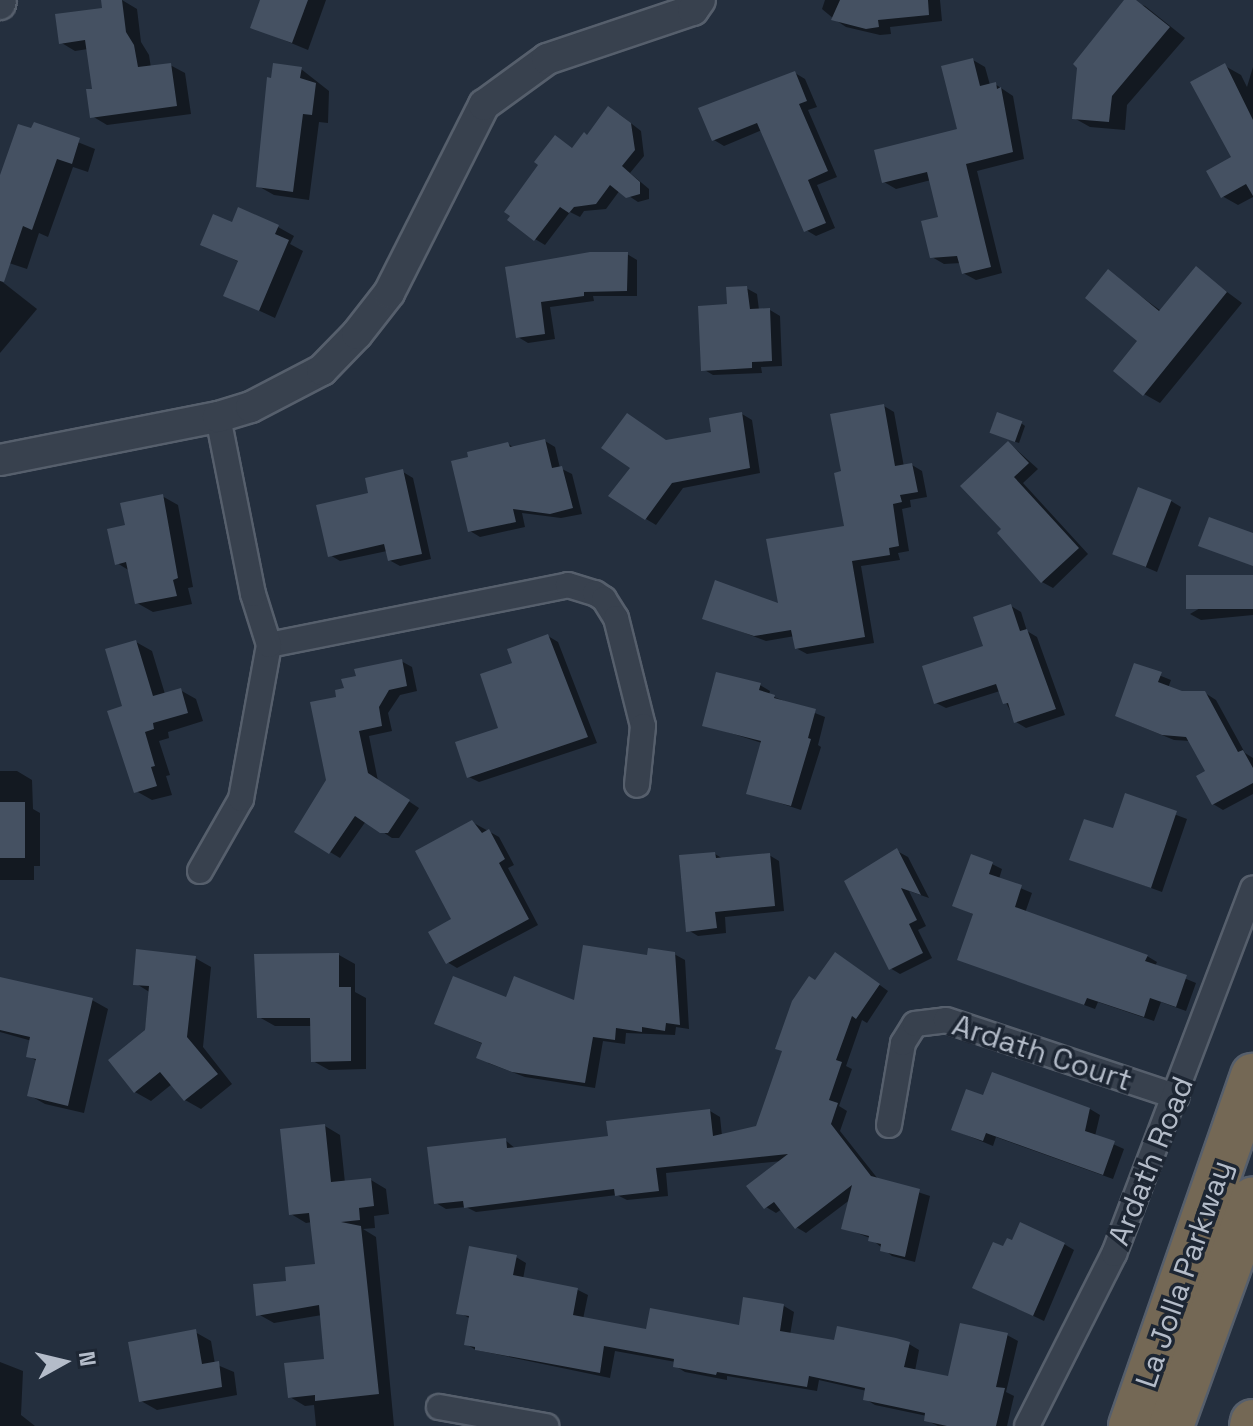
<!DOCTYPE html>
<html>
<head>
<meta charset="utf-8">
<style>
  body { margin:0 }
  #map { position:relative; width:1253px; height:1426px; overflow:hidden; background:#242f3e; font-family:"Space Grotesk",sans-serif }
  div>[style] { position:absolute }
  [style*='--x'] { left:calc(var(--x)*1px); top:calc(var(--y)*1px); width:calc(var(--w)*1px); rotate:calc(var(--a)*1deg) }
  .shadow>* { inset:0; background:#0007 }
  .building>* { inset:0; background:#455162; transform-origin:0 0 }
  .roads { filter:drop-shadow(2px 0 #565f6c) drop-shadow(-2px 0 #565f6c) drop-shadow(0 2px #565f6c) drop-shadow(0 -2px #565f6c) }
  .minor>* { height:24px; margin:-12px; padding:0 12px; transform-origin:12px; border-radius:12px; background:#38414e }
  .tertiary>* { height:30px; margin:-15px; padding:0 15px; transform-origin:15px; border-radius:15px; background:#38414e }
  .motorway>* { height:44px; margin:-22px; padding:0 22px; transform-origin:22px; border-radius:22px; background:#746855 }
  span { translate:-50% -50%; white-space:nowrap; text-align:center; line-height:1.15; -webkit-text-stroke:7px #1d2633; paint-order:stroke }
  .street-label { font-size:30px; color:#b4bcc9 }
  .north { position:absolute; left:24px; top:1322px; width:80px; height:80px; -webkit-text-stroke:6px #1d2633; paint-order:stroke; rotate:82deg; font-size:22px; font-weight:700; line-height:32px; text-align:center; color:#b4bcc9 }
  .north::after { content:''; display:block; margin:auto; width:28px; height:36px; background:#b4bcc9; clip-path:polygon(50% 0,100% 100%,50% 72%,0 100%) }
</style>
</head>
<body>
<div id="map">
  <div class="shadow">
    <i style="clip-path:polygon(122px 0,137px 9px,141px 42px,149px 55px,151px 68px,170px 65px,185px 73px,191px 114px,107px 125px,92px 116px,94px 91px,88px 49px,75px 51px,60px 42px)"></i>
    <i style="clip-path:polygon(262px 0,326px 0,308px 50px,252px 27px)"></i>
    <i style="clip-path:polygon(825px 0,940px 0,942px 21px,890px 27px,891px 34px,880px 35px,846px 27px,834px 19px,822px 9px)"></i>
    <i style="clip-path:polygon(1127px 0,1145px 6px,1185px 38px,1127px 105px,1125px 130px,1090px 127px,1074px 118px,1079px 67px)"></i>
    <i style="clip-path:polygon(973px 60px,985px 67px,990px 85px,995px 84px,1013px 96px,1024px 159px,977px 171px,1002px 273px,976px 280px,963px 273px,961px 263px,944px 264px,932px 257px,940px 218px,931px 180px,896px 189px,884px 182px,960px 131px)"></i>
    <i style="clip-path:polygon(1225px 66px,1241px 75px,1247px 87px,1253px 67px,1253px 197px,1238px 205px,1222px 196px,1234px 158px)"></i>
    <i style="clip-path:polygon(301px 69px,329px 91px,328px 123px,319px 122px,309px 200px,274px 195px,258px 186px)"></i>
    <i style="clip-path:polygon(795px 73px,805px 79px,817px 107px,808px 110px,837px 177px,817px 185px,835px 228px,816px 236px,806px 230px,762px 130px,724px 146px,714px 140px)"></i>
    <i style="clip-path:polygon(619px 114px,641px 131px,644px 156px,630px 173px,649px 189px,649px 199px,638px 202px,620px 190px,606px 209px,584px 211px,580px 217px,570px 212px,545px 245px,535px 239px,573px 149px)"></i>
    <i style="clip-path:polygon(35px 125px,95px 149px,88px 172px,73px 167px,48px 237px,39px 233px,27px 269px,0 260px,0 177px)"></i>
    <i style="clip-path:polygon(233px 225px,278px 227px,294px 236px,290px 244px,303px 251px,275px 318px,226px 295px,239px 262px,203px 244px)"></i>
    <i style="clip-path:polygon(627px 254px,637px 260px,637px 296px,593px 296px,594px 301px,550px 307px,555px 339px,528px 343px,518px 337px,507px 268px)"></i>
    <i style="clip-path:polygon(1196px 269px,1242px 303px,1160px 403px,1144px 394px,1140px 340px,1108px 272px,1161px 311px)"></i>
    <i style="clip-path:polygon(0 280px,37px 309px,0 353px)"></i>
    <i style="clip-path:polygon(746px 288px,757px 294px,759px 310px,770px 310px,780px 316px,782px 366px,761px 367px,762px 373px,713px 375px,703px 369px,729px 306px)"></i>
    <i style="clip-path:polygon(884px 406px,894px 412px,904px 467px,912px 465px,922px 471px,927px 497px,910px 500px,911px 507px,902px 509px,909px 551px,898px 553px,900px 560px,861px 566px,874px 643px,807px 654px,796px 648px,795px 636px,766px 641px,705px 618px,780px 606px,847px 528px,843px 473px)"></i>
    <i style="clip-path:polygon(742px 414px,752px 420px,760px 473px,683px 488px,656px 525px,646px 519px,667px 442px,713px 433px)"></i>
    <i style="clip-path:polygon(1021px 423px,1025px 426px,1019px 443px,995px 434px)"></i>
    <i style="clip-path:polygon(545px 441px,555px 447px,560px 468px,572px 474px,582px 514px,561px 518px,522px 513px,525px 527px,480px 537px,470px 531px,508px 444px,515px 448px)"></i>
    <i style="clip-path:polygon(1009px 443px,1038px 469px,1023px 483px,1088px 554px,1053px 588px,1042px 582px,999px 533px,1004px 529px)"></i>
    <i style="clip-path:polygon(403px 472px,413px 478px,431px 559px,400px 566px,389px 560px,387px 551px,340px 561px,330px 555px,371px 495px)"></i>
    <i style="clip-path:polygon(162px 496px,178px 505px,193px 587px,188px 588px,192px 604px,153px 612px,137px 603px,130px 571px,117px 563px,128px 527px)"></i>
    <i style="clip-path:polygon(1171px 501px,1181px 507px,1157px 572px,1115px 554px)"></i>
    <i style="clip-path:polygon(1253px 577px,1253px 615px,1201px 620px,1190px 614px)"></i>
    <i style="clip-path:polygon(1011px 606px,1021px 612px,1027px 631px,1037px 637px,1065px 715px,1026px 728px,1016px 722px,1000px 691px,946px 708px,936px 703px,986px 648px)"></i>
    <i style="clip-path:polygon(548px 636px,558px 642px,597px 743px,479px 782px,469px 777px,501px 729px,514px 664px)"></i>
    <i style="clip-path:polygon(136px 642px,152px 651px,165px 694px,180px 690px,196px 699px,203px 721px,168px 732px,169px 738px,159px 741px,170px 775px,166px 776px,172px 795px,152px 800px,136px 791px,125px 707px)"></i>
    <i style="clip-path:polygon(401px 661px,412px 667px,417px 691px,400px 695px,388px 713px,392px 731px,369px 736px,378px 781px,419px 808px,399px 838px,392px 838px,366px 821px,340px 858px,330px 852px,328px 780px,339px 699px)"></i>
    <i style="clip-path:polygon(1136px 666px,1171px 680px,1168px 688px,1181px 693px,1205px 693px,1216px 700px,1245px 753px,1253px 758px,1253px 794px,1223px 810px,1213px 804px,1207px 772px,1191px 741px,1174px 740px,1128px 721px)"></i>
    <i style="clip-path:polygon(760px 685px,770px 691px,769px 695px,825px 717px,818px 745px,821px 747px,801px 810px,749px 793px,762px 743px,705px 725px)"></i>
    <i style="clip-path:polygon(0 771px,17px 771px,32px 780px,33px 809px,40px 813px,40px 866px,34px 866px,34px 880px,0 880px)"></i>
    <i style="clip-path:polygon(1126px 796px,1187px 819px,1162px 892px,1072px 859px,1114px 831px)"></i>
    <i style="clip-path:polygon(472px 822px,499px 837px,514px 865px,508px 868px,538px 925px,457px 968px,447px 962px)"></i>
    <i style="clip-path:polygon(897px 851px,908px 857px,929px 898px,909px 891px,926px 926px,918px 930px,932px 958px,900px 974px,890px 968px)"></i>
    <i style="clip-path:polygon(715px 854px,725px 860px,769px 855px,779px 861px,784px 911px,725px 917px,726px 933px,698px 936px,688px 930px)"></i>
    <i style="clip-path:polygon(992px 864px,1002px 869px,999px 879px,1032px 893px,1025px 913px,1147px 956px,1157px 962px,1155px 966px,1196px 983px,1186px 1011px,1161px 1002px,1154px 1021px,1098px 1002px,1095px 1009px,960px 959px,975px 915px,955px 906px)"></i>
    <i style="clip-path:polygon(674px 954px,685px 960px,689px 1029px,676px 1027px,675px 1035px,626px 1033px,625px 1044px,603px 1041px,595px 1088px,525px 1077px,488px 1063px,483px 1044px,436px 1023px,507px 1000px,576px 1003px,649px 958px)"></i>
    <i style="clip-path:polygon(339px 955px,355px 964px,355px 992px,366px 998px,366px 1069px,329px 1070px,313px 1061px,312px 1026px,275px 1026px,259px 1017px)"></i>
    <i style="clip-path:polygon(195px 958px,211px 967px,203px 1047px,232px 1084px,201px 1109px,185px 1100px,172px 1084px,151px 1101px,135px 1092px,151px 993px,135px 983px)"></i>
    <i style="clip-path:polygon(845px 960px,888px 991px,867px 1023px,862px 1020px,846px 1066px,852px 1069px,839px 1106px,847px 1111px,840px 1131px,878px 1179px,930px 1196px,915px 1262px,892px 1256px,870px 1238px,844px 1228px,851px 1199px,806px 1233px,796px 1227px,782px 1209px,776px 1213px,766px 1207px,782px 1161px,666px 1173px,668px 1196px,627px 1200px,617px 1195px,476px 1212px,466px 1207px,446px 1209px,436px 1203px,505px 1140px,516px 1149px,610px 1138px,710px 1111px,720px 1117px,722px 1136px,757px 1127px,816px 982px)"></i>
    <i style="clip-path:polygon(0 985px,92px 1000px,108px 1009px,84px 1113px,45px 1104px,29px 1095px,37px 1061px,28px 1056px,32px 1041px,0 1032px)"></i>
    <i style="clip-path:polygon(984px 1098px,1090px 1109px,1100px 1115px,1095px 1136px,1124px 1149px,1113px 1179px,996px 1137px,993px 1146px,954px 1130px)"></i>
    <i style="clip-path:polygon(325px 1126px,340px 1135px,345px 1183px,371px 1180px,386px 1189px,389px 1214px,374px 1216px,375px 1228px,363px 1229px,376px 1237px,394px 1426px,316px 1426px,314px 1405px,305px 1406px,290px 1397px,326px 1361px,322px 1315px,274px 1323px,258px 1314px,288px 1283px,317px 1266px,312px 1222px,306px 1223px,291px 1214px)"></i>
    <i style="clip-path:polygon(1064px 1244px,1074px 1250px,1044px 1321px,985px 1293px,1004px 1249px)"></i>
    <i style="clip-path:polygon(516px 1257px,526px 1263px,523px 1279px,578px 1290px,588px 1295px,583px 1319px,648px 1331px,740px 1327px,784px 1306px,794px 1312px,790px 1335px,836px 1343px,909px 1344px,919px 1350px,915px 1371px,950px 1378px,1007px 1335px,1018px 1341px,1006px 1392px,1014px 1396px,1007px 1426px,938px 1426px,926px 1420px,927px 1416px,875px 1405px,865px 1399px,867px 1391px,819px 1380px,817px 1391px,727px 1376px,727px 1380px,685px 1372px,675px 1366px,676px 1362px,615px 1351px,610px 1378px,476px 1350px,466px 1344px,471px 1319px,458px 1312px)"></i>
    <i style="clip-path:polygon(195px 1332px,211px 1341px,215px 1364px,234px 1372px,237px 1395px,157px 1410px,141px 1401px)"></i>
    <i style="clip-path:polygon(0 1362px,23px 1371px,21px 1415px,35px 1426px,0 1426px)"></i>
  </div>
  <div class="building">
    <i style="clip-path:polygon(101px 0,122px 0,126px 32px,134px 45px,138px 67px,171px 63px,177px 106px,90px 118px,86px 89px,92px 89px,85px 40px,59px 44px,55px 14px,102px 8px)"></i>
    <i style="clip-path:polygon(260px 0,308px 0,292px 43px,250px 28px)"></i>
    <i style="clip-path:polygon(840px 0,928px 0,929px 15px,878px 20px,879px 27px,866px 29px,831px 20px)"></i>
    <i style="clip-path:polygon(1124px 0,1136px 0,1170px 27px,1112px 96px,1109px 122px,1072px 119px,1077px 68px,1073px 64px)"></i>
    <i style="clip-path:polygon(973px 58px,980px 86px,996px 82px,997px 89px,1001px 87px,1013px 152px,966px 164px,991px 267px,962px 274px,957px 256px,930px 258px,921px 221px,938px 217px,927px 172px,882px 183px,874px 150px,957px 129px,941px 66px)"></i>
    <i style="clip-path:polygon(273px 63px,302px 67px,300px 78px,316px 83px,312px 115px,303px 114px,293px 192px,256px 187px,267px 77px,271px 78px)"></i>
    <i style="clip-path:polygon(1225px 63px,1253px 120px,1253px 196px,1246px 184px,1221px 198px,1206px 171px,1231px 157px,1190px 82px)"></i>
    <i style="clip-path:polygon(795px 71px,807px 101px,799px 104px,828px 171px,808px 180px,826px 223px,804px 232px,757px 123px,712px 141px,698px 108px)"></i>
    <i style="clip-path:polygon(608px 106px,631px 123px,635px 150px,622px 166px,640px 182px,640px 194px,626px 198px,610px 185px,596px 204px,574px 207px,569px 213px,560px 207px,534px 241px,507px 220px,510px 216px,504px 212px,538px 165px,534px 162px,555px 135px,572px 148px,584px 132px,587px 135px)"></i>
    <i style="clip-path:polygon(34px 122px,80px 138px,72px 164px,57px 159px,32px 230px,23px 226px,4px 282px,0 281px,0 175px,18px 124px,31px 128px)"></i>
    <i style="clip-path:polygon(238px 207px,279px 225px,275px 234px,289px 240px,259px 311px,223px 296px,238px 261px,200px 245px,213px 214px,232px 222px)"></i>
    <i style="clip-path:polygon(590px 252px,628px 252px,627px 291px,584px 292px,584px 296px,541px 302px,545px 334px,516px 338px,505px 267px)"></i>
    <i style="clip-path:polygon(1196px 266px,1227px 292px,1143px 396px,1113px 371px,1137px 341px,1085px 298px,1108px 269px,1159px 311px)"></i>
    <i style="clip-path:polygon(747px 286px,750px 309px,770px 308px,772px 361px,752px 362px,752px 368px,701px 371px,698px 306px,727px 304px,726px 287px)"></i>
    <i style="clip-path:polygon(884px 404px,895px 466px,912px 463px,918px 492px,900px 495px,902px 502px,893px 504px,899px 546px,889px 548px,890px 555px,852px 561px,865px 637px,795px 649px,791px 630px,754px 636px,702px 619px,715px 580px,778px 603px,766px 539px,844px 526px,834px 473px,841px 471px,830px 414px)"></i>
    <i style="clip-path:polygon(742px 412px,750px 468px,672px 483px,645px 520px,608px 496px,630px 468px,601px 448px,627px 413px,666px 440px,711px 432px,709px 418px)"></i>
    <i style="left:997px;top:412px;width:27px;height:22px;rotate:20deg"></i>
    <i style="clip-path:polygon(545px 439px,552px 468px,562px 466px,573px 508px,550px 514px,513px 509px,516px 522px,468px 532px,451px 461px,468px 457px,467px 452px,508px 442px,510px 447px)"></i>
    <i style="clip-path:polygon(1008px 441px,1029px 463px,1014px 477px,1079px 548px,1041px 583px,997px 533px,1001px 529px,960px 486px)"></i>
    <i style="clip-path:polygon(403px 469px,422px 554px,388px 561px,384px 544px,328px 557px,316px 505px,368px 493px,365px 478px)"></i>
    <i style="left:1138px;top:487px;width:36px;height:72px;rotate:21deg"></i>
    <i style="clip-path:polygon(163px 494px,178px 578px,173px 580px,177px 596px,135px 604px,126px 562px,115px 565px,107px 529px,125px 525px,120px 503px)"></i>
    <i style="clip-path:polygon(1209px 517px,1253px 533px,1253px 566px,1198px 546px)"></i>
    <i style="left:1253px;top:575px;width:34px;height:67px;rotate:90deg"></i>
    <i style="clip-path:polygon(1011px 604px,1020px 631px,1027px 629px,1056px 709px,1014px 723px,1008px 703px,1003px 704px,996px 684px,934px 704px,922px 666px,983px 646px,973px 617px)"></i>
    <i style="clip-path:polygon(548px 634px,588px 737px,467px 778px,455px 742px,498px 728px,480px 674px,512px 663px,507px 649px)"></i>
    <i style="clip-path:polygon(136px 640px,153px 696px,181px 688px,188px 713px,153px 723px,154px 729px,145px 732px,155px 766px,151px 767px,157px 786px,134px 793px,107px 711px,122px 706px,105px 649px)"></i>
    <i style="clip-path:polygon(402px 659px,407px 686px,389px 690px,379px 707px,382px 726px,359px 731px,368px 773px,410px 800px,388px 833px,380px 833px,355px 816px,329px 854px,294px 832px,326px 780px,310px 702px,336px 697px,335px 690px,344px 688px,341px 679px,356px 676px,354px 669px)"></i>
    <i style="clip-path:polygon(1134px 663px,1162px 672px,1158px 682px,1182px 691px,1205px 691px,1238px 752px,1243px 750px,1253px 768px,1253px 783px,1212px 805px,1196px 776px,1205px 771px,1186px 737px,1162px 735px,1115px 716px)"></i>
    <i style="clip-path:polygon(716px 672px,761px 683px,759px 690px,775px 695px,774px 698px,816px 709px,808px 738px,811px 739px,791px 806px,746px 794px,761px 741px,702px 726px)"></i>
    <i style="clip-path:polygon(1125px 793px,1177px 811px,1151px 888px,1069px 860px,1084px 819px,1113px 828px)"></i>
    <i style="left:25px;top:802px;width:56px;height:25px;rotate:90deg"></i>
    <i style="clip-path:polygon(472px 820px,482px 833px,489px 829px,505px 859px,499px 863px,529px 919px,446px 964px,428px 932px,451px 919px,415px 851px)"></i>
    <i style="clip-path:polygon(897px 848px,921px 895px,901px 888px,917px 920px,909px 924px,923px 953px,889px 970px,844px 881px)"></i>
    <i style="clip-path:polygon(715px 852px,716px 858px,770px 853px,775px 906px,715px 912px,717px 928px,686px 932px,679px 855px)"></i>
    <i style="clip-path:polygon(971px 854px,993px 862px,989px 874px,1022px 885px,1015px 907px,1148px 955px,1145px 961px,1187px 975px,1176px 1007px,1150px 998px,1144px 1017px,1087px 998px,1084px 1005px,957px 960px,973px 914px,952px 906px)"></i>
    <i style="clip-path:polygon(583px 945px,647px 955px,648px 948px,675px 952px,680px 1025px,666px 1023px,665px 1031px,642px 1027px,642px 1032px,616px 1028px,615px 1040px,593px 1037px,585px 1083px,512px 1072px,476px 1058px,482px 1043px,434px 1024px,453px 976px,506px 997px,514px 976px,574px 1000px)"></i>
    <i style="clip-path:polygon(136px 949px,196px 956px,187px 1037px,218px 1074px,184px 1101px,160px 1072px,134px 1093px,108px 1060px,145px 1030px,149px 986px,133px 985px)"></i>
    <i style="clip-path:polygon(835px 952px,880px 984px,856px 1019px,852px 1016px,836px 1060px,842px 1062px,829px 1100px,838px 1103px,831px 1124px,871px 1176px,920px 1189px,905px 1257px,880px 1251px,881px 1244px,868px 1241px,869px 1236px,841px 1229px,852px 1185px,795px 1229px,774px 1202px,764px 1209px,746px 1186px,788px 1154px,656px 1168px,659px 1191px,615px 1196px,614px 1189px,464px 1208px,463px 1201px,434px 1204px,427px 1147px,506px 1138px,507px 1148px,608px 1136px,606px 1121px,710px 1109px,713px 1136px,756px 1126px,782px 1051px,775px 1049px,792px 1001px,809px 976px,815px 980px)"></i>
    <i style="clip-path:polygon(339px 953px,339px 987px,351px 987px,351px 1061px,311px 1062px,310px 1018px,257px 1018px,254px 954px)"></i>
    <i style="clip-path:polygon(0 977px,93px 998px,68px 1106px,27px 1096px,36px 1059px,26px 1057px,30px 1037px,0 1030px)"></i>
    <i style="clip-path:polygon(992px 1072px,1090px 1108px,1085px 1131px,1115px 1141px,1103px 1175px,986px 1133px,983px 1141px,951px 1130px,966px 1089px,983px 1095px)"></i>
    <i style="clip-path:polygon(325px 1124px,331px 1182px,371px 1178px,374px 1206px,359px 1208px,360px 1220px,341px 1222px,361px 1226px,379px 1394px,315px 1401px,315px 1395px,288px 1398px,284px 1363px,324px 1359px,319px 1305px,256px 1316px,253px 1284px,286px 1281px,285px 1267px,315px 1264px,309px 1213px,289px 1215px,280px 1129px)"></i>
    <i style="clip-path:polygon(1020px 1222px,1065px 1243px,1033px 1316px,972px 1288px,993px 1242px,1003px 1246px,1007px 1238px,1012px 1240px)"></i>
    <i style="clip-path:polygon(469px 1246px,517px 1255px,513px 1275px,578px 1288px,573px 1315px,646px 1329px,650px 1308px,739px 1325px,743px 1297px,784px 1304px,780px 1331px,834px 1340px,837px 1326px,896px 1338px,910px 1342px,904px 1367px,948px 1376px,960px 1323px,1008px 1333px,996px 1387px,1005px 1388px,996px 1426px,947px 1426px,924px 1421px,925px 1413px,863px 1400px,865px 1388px,809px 1376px,807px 1387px,717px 1372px,716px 1375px,673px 1367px,674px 1359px,604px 1346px,600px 1373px,475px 1350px,475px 1347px,464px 1345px,469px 1316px,456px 1314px)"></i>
    <i style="clip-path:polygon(196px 1329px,202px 1364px,219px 1361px,222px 1387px,139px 1402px,128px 1342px)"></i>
  </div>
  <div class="roads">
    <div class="minor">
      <i style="--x:269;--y:645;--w:305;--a:-11.3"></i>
      <i style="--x:568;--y:585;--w:28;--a:17"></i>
      <i style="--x:595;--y:593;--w:11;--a:34"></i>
      <i style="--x:604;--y:599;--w:22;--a:58"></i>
      <i style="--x:616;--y:618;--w:111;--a:76"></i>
      <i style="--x:643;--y:726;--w:59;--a:95.8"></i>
      <i style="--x:200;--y:871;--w:83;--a:-60.3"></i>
      <i style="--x:241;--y:799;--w:157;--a:-79.7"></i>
      <i style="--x:269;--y:645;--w:53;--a:-107.4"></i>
      <i style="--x:253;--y:594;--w:180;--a:-101.2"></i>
      <i style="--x:889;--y:1125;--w:83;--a:-80.3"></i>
      <i style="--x:903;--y:1043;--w:22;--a:-58"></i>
      <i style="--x:915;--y:1024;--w:31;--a:-7"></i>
      <i style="--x:946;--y:1020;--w:243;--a:18.4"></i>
      <i style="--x:439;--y:1407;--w:109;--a:10.1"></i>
      <i style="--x:1027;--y:1426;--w:193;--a:-63.2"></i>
      <i style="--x:1114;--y:1254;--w:391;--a:-69.2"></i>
    </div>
    <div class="tertiary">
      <i style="--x:0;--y:4;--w:4;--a:-76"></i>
      <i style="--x:0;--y:460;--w:222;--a:-11.2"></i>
      <i style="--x:218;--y:417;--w:34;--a:-17"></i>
      <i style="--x:251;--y:407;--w:80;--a:-27.5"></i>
      <i style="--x:322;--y:370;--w:50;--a:-45.8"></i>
      <i style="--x:357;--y:334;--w:52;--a:-52"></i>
      <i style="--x:389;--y:293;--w:211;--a:-63.2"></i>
      <i style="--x:484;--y:105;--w:78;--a:-36.1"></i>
      <i style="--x:547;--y:59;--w:154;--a:-18.6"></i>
      <i style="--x:693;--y:10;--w:12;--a:-55"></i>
    </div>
    <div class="motorway">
      <i style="--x:1131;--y:1426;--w:371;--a:-70.8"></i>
      <i style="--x:1171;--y:1426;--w:241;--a:-70.1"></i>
      <i style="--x:1252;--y:1426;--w:4;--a:-76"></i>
    </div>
  </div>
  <div class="street-label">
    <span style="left:1042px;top:1053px;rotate:18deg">Ardath Court</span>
    <span style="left:1151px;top:1161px;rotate:-68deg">Ardath Road</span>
    <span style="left:1184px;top:1274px;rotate:-71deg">La Jolla Parkway</span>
  </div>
  <div class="north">N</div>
</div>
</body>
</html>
